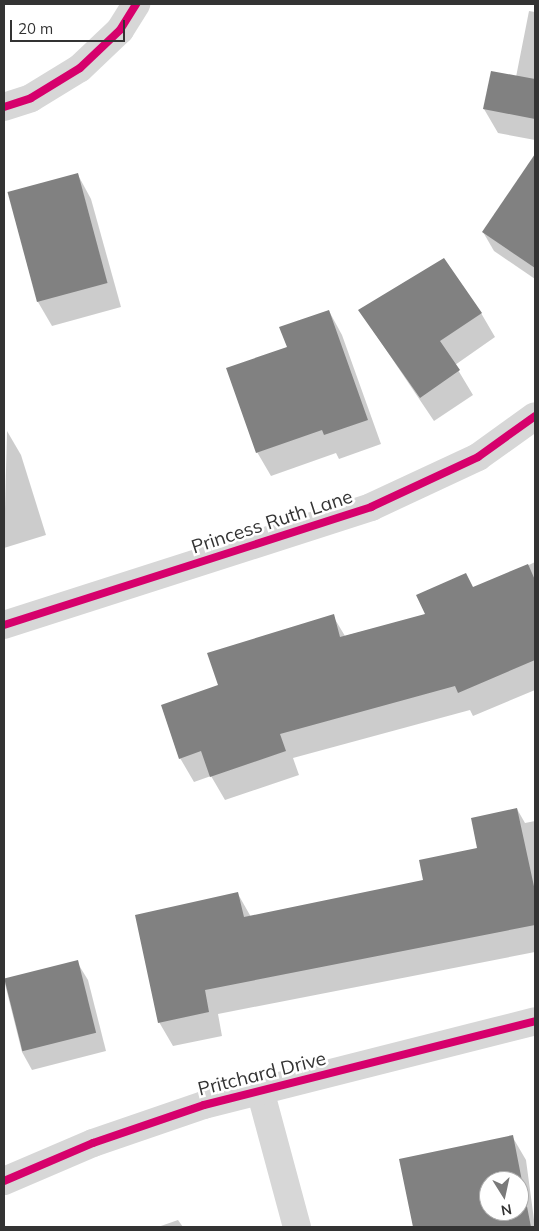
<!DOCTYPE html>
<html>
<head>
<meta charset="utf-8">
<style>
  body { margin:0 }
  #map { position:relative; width:539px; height:1231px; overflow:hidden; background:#fff; font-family:Mulish,sans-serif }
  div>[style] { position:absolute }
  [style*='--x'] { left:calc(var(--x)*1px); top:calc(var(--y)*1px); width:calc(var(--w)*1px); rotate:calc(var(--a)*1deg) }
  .shadow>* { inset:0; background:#0003 }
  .building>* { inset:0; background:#818181; transform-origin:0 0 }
  .minor>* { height:28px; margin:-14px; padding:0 14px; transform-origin:14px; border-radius:14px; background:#d7d7d7 }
  .tertiary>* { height:28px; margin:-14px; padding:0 14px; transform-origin:14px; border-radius:14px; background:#d7d7d7 }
  .cycleway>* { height:8px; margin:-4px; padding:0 4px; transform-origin:4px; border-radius:4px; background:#d6006c }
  span { translate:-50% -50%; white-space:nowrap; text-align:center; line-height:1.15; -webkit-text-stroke:5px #fff; paint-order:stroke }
  .street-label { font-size:19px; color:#333 }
  .frame { position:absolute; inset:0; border:5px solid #333; pointer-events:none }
  .north { position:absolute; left:479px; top:1171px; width:50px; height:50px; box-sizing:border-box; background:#fff; border:1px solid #adadad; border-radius:50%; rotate:170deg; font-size:14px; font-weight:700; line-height:20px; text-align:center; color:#333 }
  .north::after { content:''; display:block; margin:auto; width:18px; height:22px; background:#7a7a7a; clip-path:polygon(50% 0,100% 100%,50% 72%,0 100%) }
  .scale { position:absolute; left:10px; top:20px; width:115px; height:22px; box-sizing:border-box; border:2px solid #333; border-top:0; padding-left:6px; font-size:15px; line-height:18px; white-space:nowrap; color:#333; -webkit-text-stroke:4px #fff; paint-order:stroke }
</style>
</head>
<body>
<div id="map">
  <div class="shadow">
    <i style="clip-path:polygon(529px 11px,535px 12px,535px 140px,498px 133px,484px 109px,516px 77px)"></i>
    <i style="clip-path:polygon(532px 162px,535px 164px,535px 279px,494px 251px,483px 232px)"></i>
    <i style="clip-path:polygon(78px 175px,91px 199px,121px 307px,52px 326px,38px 302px,9px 193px)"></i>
    <i style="clip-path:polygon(329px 311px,342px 335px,381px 444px,339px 459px,336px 453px,271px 476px,257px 452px,289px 348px)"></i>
    <i style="clip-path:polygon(360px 311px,481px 313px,495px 337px,455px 365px,473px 395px,434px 421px)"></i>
    <i style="clip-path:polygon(7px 431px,21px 455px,46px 535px,4px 548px)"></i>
    <i style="clip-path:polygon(535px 562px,535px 690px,473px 716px,470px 710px,293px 758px,299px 775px,225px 800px,211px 776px,194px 782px,180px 758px,219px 686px,209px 654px,333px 616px,345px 636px,426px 615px)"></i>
    <i style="clip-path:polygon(517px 809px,525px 823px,535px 821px,535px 952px,218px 1014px,222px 1036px,173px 1046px,159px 1022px,238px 894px,251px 917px,425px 881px,479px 849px)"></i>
    <i style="clip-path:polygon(77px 962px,88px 980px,106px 1051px,32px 1070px,22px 1052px,4px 980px)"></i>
    <i style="clip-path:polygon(evenodd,512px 1136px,526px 1160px,535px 1227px,414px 1227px,401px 1160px,512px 1136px,489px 1181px,519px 1181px,519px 1211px,489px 1211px,489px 1181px)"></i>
    <i style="clip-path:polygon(178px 1220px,183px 1227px,158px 1227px)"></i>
  </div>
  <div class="building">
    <i style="clip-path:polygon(491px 71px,535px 79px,535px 119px,483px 109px)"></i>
    <i style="clip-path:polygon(535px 154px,535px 268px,482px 232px)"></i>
    <i style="left:78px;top:173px;width:114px;height:73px;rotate:75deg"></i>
    <i style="clip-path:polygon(444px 258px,482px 313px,440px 341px,460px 370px,420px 398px,358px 310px)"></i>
    <i style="clip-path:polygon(329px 310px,368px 420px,324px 435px,322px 430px,256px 453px,226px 368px,287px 347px,279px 327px)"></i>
    <i style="clip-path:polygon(528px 564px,535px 580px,535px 660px,458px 693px,455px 686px,280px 734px,286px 751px,210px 777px,201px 751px,179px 759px,161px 705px,218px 685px,207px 653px,334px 614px,340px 637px,425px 614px,416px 595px,466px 573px,473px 587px)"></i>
    <i style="clip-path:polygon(517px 808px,535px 891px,535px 925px,205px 990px,209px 1012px,158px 1023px,135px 915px,238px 892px,244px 917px,423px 880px,419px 860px,477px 848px,471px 818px)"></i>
    <i style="left:78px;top:960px;width:75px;height:76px;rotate:76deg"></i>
    <i style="clip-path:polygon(evenodd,513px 1135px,531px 1227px,413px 1227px,399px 1159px,513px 1135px,489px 1181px,519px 1181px,519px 1211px,489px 1211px,489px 1181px)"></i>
  </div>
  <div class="minor">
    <i style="--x:4;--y:107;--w:28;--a:-18"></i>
    <i style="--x:31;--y:98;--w:57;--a:-31.5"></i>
    <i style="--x:80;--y:68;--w:55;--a:-43.5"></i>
    <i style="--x:120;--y:30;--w:31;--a:-58"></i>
    <i style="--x:4;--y:625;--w:386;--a:-17.8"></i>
    <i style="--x:371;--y:507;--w:118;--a:-25"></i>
    <i style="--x:478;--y:457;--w:70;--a:-35.7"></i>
    <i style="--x:260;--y:1090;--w:142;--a:74.9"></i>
  </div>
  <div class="tertiary">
    <i style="--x:4;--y:1181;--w:97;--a:-23.1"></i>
    <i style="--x:93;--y:1143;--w:117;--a:-18.9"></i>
    <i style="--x:204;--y:1105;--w:341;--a:-14.2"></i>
  </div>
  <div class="cycleway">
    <i style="--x:4;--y:107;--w:28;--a:-18"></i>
    <i style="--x:31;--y:98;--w:57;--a:-31.5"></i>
    <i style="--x:80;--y:68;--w:55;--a:-43.5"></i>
    <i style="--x:120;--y:30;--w:31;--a:-58"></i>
    <i style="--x:4;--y:625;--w:386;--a:-17.8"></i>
    <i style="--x:371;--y:507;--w:118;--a:-25"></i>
    <i style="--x:478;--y:457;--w:70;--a:-35.7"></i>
    <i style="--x:4;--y:1181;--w:97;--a:-23.1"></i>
    <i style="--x:93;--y:1143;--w:117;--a:-18.9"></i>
    <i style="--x:204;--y:1105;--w:341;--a:-14.2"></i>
  </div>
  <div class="street-label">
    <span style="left:272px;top:522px;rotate:-18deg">Princess Ruth Lane</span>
    <span style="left:262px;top:1074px;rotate:-14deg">Pritchard Drive</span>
  </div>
  <div class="frame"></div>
  <div class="north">N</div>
  <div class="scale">20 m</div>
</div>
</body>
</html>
